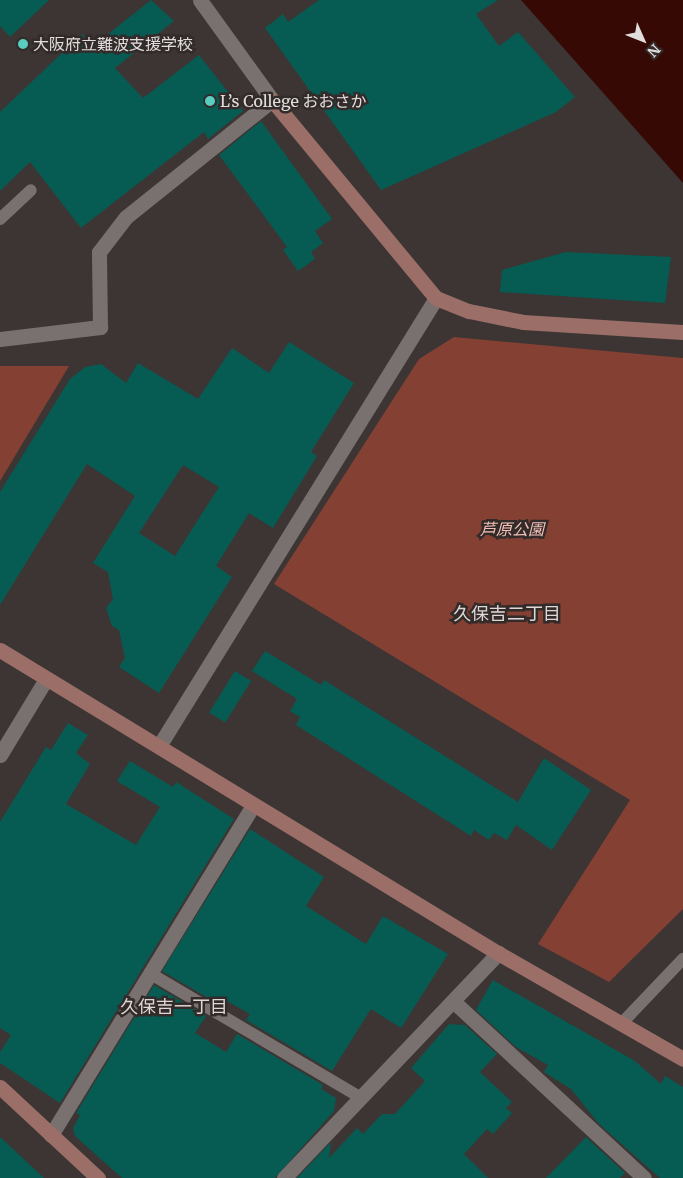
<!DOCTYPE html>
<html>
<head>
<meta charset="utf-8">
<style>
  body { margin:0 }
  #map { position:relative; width:683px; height:1178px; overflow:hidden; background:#3c3534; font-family:Merriweather,"Noto Sans JP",serif }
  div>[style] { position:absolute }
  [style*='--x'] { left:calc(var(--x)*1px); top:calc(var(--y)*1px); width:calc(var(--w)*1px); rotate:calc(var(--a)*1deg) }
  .green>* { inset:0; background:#834033 }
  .water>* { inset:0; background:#370904 }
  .building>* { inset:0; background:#065c53; transform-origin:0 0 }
  .lane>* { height:12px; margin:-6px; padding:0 6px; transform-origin:6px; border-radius:6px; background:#797170 }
  .street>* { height:15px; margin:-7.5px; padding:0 7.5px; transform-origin:7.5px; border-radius:7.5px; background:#797170 }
  .secondary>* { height:15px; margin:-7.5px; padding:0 7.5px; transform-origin:7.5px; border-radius:7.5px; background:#9b6f67 }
  .dots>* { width:14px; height:14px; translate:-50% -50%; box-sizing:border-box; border:2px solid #322b2a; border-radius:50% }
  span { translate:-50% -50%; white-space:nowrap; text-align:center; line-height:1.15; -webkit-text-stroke:5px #322b2a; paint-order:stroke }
  .poi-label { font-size:16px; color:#e1dddc }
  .left { translate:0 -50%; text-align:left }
  .park-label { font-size:16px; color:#f4c0b5; font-style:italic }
  .neighbourhood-label { font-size:18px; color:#dfd7d5 }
  .north { position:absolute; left:618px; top:15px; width:50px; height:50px; -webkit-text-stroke:4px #322b2a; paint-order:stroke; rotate:134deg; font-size:14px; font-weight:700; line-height:20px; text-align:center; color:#e1dddc }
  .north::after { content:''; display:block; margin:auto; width:18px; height:22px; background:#e1dddc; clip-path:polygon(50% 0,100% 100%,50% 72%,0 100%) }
</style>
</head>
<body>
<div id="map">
  <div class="green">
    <i style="clip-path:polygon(454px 337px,683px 358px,683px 909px,609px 982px,538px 944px,630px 800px,274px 584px,419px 359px)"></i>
    <i style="clip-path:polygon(0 366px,69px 366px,0 481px)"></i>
  </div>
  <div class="water">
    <i style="clip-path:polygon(521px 0,683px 0,683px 183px)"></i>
  </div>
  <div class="building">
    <i style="clip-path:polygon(0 0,49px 0,10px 37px,0 26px)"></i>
    <i style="clip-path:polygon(151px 0,174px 21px,115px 68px,143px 98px,199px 55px,243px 111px,208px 139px,204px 132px,81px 228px,30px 162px,0 191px,0 112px,82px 34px,93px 46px)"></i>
    <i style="clip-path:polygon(319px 0,498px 0,476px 14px,499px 46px,518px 32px,575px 97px,556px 112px,381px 190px,265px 28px,283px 14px,288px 22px)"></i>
    <i style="clip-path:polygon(261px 121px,332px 219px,315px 231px,323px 243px,311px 252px,315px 259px,298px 271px,283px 250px,287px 247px,219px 155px)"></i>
    <i style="clip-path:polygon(566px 252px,671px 257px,665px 303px,500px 292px,502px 270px)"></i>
    <i style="clip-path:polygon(evenodd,289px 342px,354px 383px,311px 452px,317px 456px,273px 528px,249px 513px,216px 566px,232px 577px,159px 693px,119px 667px,125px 658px,119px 630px,112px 626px,106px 608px,113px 599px,108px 572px,93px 563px,135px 496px,87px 464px,0 605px,0 492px,70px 379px,85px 367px,101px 364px,126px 383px,138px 363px,198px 399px,232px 348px,269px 373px,289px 342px,183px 465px,219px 487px,175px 556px,139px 533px,183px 465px)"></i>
    <i style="clip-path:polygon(265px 651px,321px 685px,324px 680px,518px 802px,544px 758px,591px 790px,552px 850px,516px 825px,507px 840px,494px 833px,489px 840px,474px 830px,471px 836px,296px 725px,300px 717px,290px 711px,297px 699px,252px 671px)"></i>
    <i style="left:235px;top:671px;width:19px;height:49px;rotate:32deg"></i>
    <i style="clip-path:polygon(68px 723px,88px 735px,76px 753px,90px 764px,66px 804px,136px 845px,160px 807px,117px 781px,130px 761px,173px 787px,176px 782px,234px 819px,60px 1103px,0 1063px,0 1052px,11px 1035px,0 1028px,0 822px,46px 747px,51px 750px)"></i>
    <i style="clip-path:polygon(250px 829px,324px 877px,306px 906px,366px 944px,383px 916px,448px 954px,401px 1028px,371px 1009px,332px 1071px,246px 1020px,250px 1014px,218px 996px,215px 1002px,162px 971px)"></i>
    <i style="clip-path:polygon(493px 980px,635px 1061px,661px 1084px,665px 1076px,683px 1087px,683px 1178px,660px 1178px,599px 1124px,571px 1089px,544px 1072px,548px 1065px,516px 1047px,476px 1010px)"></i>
    <i style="clip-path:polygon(154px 985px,206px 1016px,195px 1033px,226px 1052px,237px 1034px,323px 1085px,321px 1089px,336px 1098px,334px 1111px,275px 1178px,122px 1178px,75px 1136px,73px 1128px,80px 1115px,76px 1113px)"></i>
    <i style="clip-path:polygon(449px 1024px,465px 1025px,497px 1054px,480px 1072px,512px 1102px,506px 1108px,512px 1113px,493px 1134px,487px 1129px,464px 1154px,488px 1178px,297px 1178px,331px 1142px,329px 1158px,357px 1128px,363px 1134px,382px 1114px,395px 1114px,425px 1081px,411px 1068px)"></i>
    <i style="clip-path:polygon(0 1137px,44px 1178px,0 1178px)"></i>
    <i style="clip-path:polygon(586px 1137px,625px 1173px,620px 1178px,546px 1178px)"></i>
  </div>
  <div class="lane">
    <i style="--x:0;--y:219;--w:42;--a:-43.1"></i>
    <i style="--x:151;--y:974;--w:243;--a:30.5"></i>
    <i style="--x:621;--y:1024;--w:90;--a:-46.4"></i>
  </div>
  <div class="street">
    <i style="--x:0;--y:339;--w:101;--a:-6.8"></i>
    <i style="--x:100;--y:327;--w:75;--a:-90.8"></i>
    <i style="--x:99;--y:252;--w:44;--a:-52.4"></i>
    <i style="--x:126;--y:217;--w:187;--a:-38.7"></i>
    <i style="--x:272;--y:100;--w:123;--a:-125.8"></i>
    <i style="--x:159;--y:746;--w:527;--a:-58.27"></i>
    <i style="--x:0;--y:755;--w:89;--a:-58.8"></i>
    <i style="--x:453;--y:1001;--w:260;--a:42.8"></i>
    <i style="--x:51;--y:1135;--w:386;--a:-58.5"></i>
    <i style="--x:284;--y:1178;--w:311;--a:-46.4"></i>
  </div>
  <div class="secondary">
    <i style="--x:272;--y:100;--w:257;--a:50.4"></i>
    <i style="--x:436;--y:298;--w:35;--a:22"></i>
    <i style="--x:469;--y:311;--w:55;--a:11.5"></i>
    <i style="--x:523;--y:322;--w:160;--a:3.6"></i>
    <i style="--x:0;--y:650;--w:583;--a:31.32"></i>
    <i style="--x:498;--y:953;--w:213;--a:29.8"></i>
    <i style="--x:0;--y:1087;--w:134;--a:42.9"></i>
  </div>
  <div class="dots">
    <i style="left:23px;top:44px;background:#59cebe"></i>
    <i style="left:210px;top:101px;background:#59cebe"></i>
  </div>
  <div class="poi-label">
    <span class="left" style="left:33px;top:44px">大阪府立難波支援学校</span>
    <span class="left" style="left:220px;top:101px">L’s College おおさか</span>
  </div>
  <div class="park-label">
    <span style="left:512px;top:529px">芦原公園</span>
  </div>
  <div class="neighbourhood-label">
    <span style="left:507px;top:614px">久保吉二丁目</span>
    <span style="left:174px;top:1007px">久保吉一丁目</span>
  </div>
  <div class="north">N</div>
</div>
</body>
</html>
